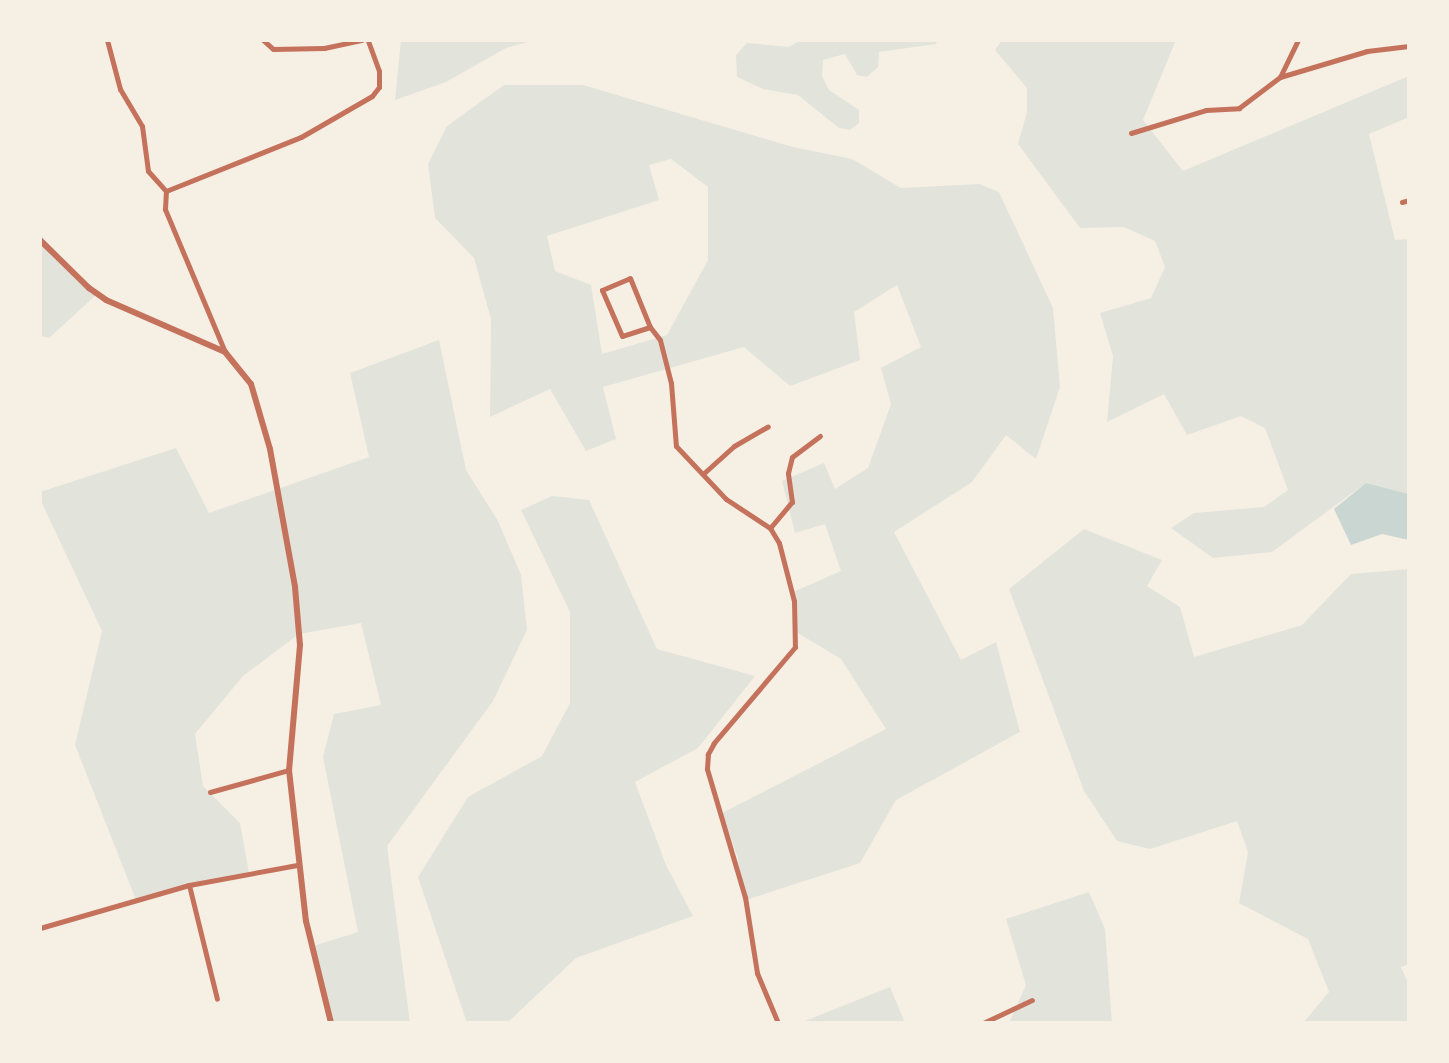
<!DOCTYPE html>
<html>
<head>
<meta charset="utf-8">
<style>
  body { margin:0 }
  #map { position:relative; width:1449px; height:1063px; overflow:hidden; background:#f6efe4; font-family:"Fira Sans Condensed",sans-serif }
  div>[style] { position:absolute }
  [style*='--x'] { left:calc(var(--x)*1px); top:calc(var(--y)*1px); width:calc(var(--w)*1px); rotate:calc(var(--a)*1deg) }
  .green>* { inset:0; background:#e2e4dc }
  .water>* { inset:0; background:#c9d6d2 }
  .minor>* { height:5px; margin:-2.5px; padding:0 2.5px; transform-origin:2.5px; border-radius:2.5px; background:#c5725c }
  .tertiary>* { height:6px; margin:-3px; padding:0 3px; transform-origin:3px; border-radius:3px; background:#c5725c }
  span { translate:-50% -50%; white-space:nowrap; text-align:center; line-height:1.15; -webkit-text-stroke:8px #f6efe4; paint-order:stroke }
  .frame { position:absolute; inset:0; border:42px solid #f6efe4; pointer-events:none }
</style>
</head>
<body>
<div id="map">
  <div class="green">
    <i style="clip-path:polygon(401px 40px,535px 40px,506px 48px,446px 82px,395px 100px)"></i>
    <i style="clip-path:polygon(801px 40px,938px 40px,936px 44px,879px 52px,878px 67px,867px 77px,857px 75px,845px 54px,823px 60px,822px 76px,829px 90px,859px 110px,859px 123px,850px 130px,839px 128px,798px 95px,763px 89px,737px 77px,736px 55px,747px 43px,789px 47px)"></i>
    <i style="clip-path:polygon(1002px 40px,1176px 40px,1143px 120px,1183px 171px,1409px 76px,1409px 117px,1369px 134px,1395px 240px,1409px 239px,1409px 494px,1366px 483px,1272px 552px,1213px 558px,1171px 528px,1194px 513px,1264px 507px,1288px 490px,1265px 428px,1241px 416px,1187px 435px,1164px 394px,1107px 422px,1113px 356px,1100px 313px,1151px 298px,1165px 267px,1155px 241px,1124px 227px,1080px 228px,1018px 144px,1027px 112px,1027px 88px,995px 50px)"></i>
    <i style="clip-path:polygon(evenodd,504px 85px,583px 85px,793px 147px,852px 159px,901px 188px,979px 184px,999px 192px,1053px 308px,1060px 387px,1036px 459px,1006px 435px,972px 482px,894px 532px,961px 660px,996px 642px,1020px 732px,896px 800px,860px 863px,743px 901px,738px 858px,722px 813px,886px 729px,841px 659px,793px 630px,793px 592px,841px 571px,825px 524px,795px 533px,782px 481px,824px 463px,835px 489px,868px 468px,891px 404px,881px 368px,921px 347px,897px 285px,854px 312px,860px 360px,790px 386px,744px 347px,603px 387px,616px 439px,586px 451px,550px 389px,490px 417px,491px 319px,474px 258px,435px 218px,428px 164px,447px 126px,504px 85px,671px 159px,708px 187px,708px 260px,667px 335px,602px 354px,591px 285px,555px 271px,547px 236px,659px 200px,649px 165px,671px 159px)"></i>
    <i style="clip-path:polygon(40px 238px,96px 295px,49px 338px,40px 336px)"></i>
    <i style="clip-path:polygon(439px 340px,466px 470px,498px 521px,521px 575px,527px 630px,493px 701px,387px 846px,410px 1023px,331px 1023px,310px 947px,358px 932px,323px 757px,334px 714px,381px 705px,361px 623px,299px 634px,243px 676px,195px 734px,203px 786px,240px 823px,249px 873px,136px 900px,75px 745px,102px 631px,40px 499px,40px 492px,176px 448px,209px 513px,369px 457px,350px 373px)"></i>
    <i style="clip-path:polygon(552px 496px,589px 500px,657px 649px,755px 676px,698px 748px,635px 782px,666px 865px,693px 916px,576px 958px,507px 1023px,467px 1023px,418px 877px,468px 797px,542px 756px,570px 703px,570px 612px,521px 510px)"></i>
    <i style="clip-path:polygon(1084px 529px,1162px 560px,1147px 586px,1180px 607px,1194px 657px,1302px 625px,1351px 574px,1409px 569px,1409px 964px,1401px 967px,1409px 985px,1409px 1023px,1303px 1023px,1329px 992px,1308px 939px,1239px 903px,1248px 852px,1237px 821px,1150px 849px,1117px 841px,1084px 791px,1009px 589px)"></i>
    <i style="clip-path:polygon(1089px 892px,1105px 929px,1112px 1023px,1009px 1023px,1026px 985px,1006px 919px)"></i>
    <i style="clip-path:polygon(890px 987px,905px 1023px,800px 1023px)"></i>
  </div>
  <div class="water">
    <i style="clip-path:polygon(1366px 483px,1409px 494px,1409px 540px,1382px 534px,1351px 545px,1334px 509px)"></i>
  </div>
  <div class="minor">
    <i style="--x:107;--y:40;--w:51;--a:75.1"></i>
    <i style="--x:120;--y:89;--w:43;--a:59.3"></i>
    <i style="--x:142;--y:126;--w:45;--a:82.4"></i>
    <i style="--x:148;--y:171;--w:27;--a:48"></i>
    <i style="--x:263;--y:40;--w:13;--a:42"></i>
    <i style="--x:273;--y:49;--w:51;--a:-1.1"></i>
    <i style="--x:324;--y:48;--w:39;--a:-12"></i>
    <i style="--x:1280;--y:77;--w:91;--a:-16.6"></i>
    <i style="--x:1367;--y:51;--w:42;--a:-6.8"></i>
    <i style="--x:1131;--y:133;--w:78;--a:-17"></i>
    <i style="--x:1206;--y:110;--w:33;--a:-3"></i>
    <i style="--x:1239;--y:108;--w:51;--a:-37.1"></i>
    <i style="--x:1280;--y:77;--w:41;--a:-64.1"></i>
    <i style="--x:1402;--y:202;--w:7;--a:-16"></i>
    <i style="--x:650;--y:327;--w:29;--a:162"></i>
    <i style="--x:622;--y:336;--w:50;--a:-113.5"></i>
    <i style="--x:602;--y:290;--w:30;--a:-23"></i>
    <i style="--x:630;--y:278;--w:53;--a:67.8"></i>
    <i style="--x:650;--y:327;--w:16;--a:52"></i>
    <i style="--x:660;--y:340;--w:44;--a:75.7"></i>
    <i style="--x:671;--y:383;--w:63;--a:85.5"></i>
    <i style="--x:676;--y:446;--w:73;--a:46.7"></i>
    <i style="--x:726;--y:499;--w:53;--a:33.4"></i>
    <i style="--x:770;--y:528;--w:17;--a:59"></i>
    <i style="--x:779;--y:543;--w:60;--a:75.5"></i>
    <i style="--x:794;--y:601;--w:46;--a:88.8"></i>
    <i style="--x:795;--y:647;--w:126;--a:130.2"></i>
    <i style="--x:714;--y:743;--w:13;--a:119"></i>
    <i style="--x:708;--y:754;--w:15;--a:94"></i>
    <i style="--x:707;--y:769;--w:134;--a:73.5"></i>
    <i style="--x:745;--y:897;--w:77;--a:81"></i>
    <i style="--x:757;--y:973;--w:54;--a:67.2"></i>
    <i style="--x:225;--y:352;--w:155;--a:-112.8"></i>
    <i style="--x:165;--y:209;--w:18;--a:-87"></i>
    <i style="--x:166;--y:191;--w:145;--a:-21.8"></i>
    <i style="--x:301;--y:137;--w:82;--a:-30"></i>
    <i style="--x:372;--y:96;--w:11;--a:-52"></i>
    <i style="--x:379;--y:87;--w:16;--a:-90"></i>
    <i style="--x:379;--y:71;--w:33;--a:-110"></i>
    <i style="--x:704;--y:473;--w:40;--a:-42"></i>
    <i style="--x:734;--y:446;--w:39;--a:-30"></i>
    <i style="--x:770;--y:528;--w:34;--a:-50"></i>
    <i style="--x:792;--y:502;--w:29;--a:-98"></i>
    <i style="--x:788;--y:473;--w:16;--a:-76"></i>
    <i style="--x:792;--y:457;--w:35;--a:-37"></i>
    <i style="--x:210;--y:792;--w:82;--a:-15.6"></i>
    <i style="--x:189;--y:885;--w:117;--a:76.2"></i>
    <i style="--x:40;--y:928;--w:155;--a:-16.1"></i>
    <i style="--x:189;--y:885;--w:110;--a:-10.5"></i>
    <i style="--x:983;--y:1023;--w:54;--a:-25.1"></i>
  </div>
  <div class="tertiary">
    <i style="--x:40;--y:240;--w:69;--a:44.4"></i>
    <i style="--x:89;--y:288;--w:21;--a:35"></i>
    <i style="--x:106;--y:300;--w:130;--a:23.6"></i>
    <i style="--x:225;--y:352;--w:41;--a:50.9"></i>
    <i style="--x:251;--y:384;--w:68;--a:73.7"></i>
    <i style="--x:270;--y:449;--w:140;--a:79.7"></i>
    <i style="--x:295;--y:587;--w:58;--a:85.1"></i>
    <i style="--x:300;--y:645;--w:125;--a:95"></i>
    <i style="--x:289;--y:770;--w:152;--a:83.6"></i>
    <i style="--x:306;--y:921;--w:105;--a:76.2"></i>
  </div>
  <div class="frame"></div>
</div>
</body>
</html>
